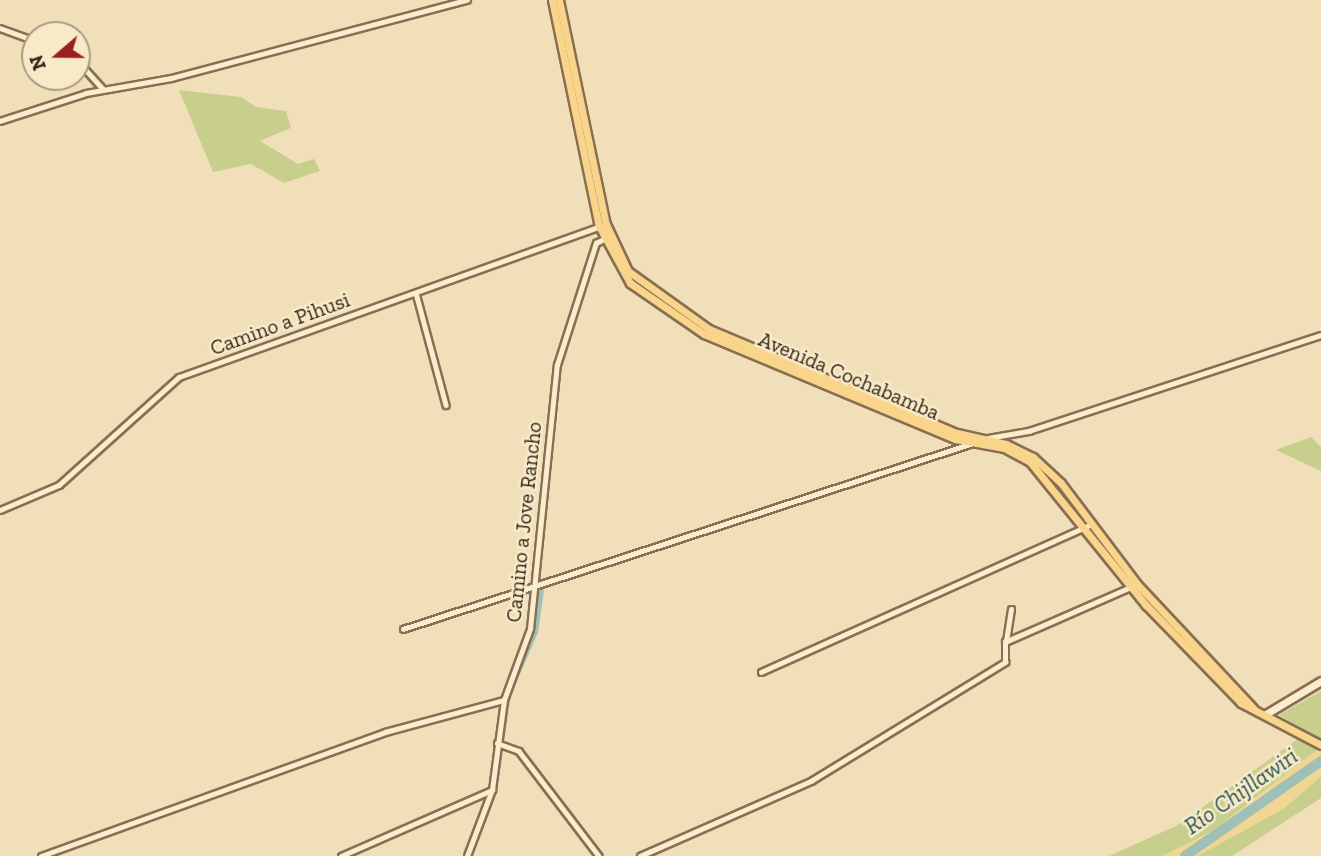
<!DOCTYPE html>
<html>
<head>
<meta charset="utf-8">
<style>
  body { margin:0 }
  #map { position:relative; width:1321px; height:856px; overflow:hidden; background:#f1dfb9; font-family:"Zilla Slab",serif }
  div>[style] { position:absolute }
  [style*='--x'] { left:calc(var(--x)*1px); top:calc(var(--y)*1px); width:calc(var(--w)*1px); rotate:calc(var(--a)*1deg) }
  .green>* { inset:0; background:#c8cf8c }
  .sand>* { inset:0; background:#f0d692 }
  .canal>* { height:6px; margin:-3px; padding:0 3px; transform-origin:3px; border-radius:3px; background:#9ec0b6 }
  .river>* { height:10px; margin:-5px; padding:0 5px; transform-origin:5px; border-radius:5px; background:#9ec0b6 }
  .roads { filter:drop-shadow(2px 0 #886e53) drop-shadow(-2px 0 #886e53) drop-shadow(0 2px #886e53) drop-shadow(0 -2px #886e53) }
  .street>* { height:4.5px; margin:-2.25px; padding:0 2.25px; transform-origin:2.25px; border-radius:2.25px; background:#fbedcc }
  .secondary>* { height:7px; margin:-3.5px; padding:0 3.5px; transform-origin:3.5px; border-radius:3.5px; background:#fbedcc }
  .primary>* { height:7px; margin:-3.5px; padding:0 3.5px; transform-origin:3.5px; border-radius:3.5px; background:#f9d58b }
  span { translate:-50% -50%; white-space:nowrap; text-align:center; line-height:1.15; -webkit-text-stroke:5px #f8e9c8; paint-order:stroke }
  .street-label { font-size:21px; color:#352619 }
  .water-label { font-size:23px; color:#275653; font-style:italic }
  .north { position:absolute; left:21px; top:21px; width:70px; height:70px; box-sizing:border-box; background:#f8e9c8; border:2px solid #aa9b82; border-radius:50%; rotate:250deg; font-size:19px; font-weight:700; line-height:28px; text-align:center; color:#352619 }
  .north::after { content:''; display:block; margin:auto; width:24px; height:32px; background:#9b1e21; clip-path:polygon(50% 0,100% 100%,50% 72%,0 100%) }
</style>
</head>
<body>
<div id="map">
  <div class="green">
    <i style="clip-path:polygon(179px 90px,241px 97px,256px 107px,286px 111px,291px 128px,260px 141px,298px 164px,314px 159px,320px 171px,284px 183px,251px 164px,213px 172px)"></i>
    <i style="clip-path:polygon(1311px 437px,1321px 447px,1321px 471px,1276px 450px)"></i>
    <i style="clip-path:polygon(1321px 691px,1321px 741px,1279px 715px)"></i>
    <i style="clip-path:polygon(1299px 738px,1318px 749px,1214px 830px,1163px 856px,1109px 856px,1178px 825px)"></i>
    <i style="clip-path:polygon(1321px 776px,1321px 798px,1232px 856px,1197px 856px,1283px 809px)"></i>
  </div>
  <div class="sand">
    <i style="clip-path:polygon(1321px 747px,1321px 776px,1283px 809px,1197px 856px,1163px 856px,1214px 830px)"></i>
  </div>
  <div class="canal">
    <i style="--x:469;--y:856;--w:76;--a:-69.9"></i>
    <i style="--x:495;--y:785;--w:92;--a:-81.9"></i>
    <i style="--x:508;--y:694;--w:68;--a:-66.5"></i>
    <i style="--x:535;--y:632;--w:42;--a:-81.9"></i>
  </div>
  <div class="river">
    <i style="--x:1185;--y:856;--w:166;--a:-34.9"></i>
  </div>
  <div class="roads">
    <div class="street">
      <i style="--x:0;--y:28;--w:37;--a:20"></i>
      <i style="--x:77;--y:60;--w:39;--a:48"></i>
      <i style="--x:0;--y:121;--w:90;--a:-18"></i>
      <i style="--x:86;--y:93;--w:86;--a:-10"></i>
      <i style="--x:171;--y:78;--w:306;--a:-14.8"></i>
      <i style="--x:416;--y:293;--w:116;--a:75"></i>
      <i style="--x:988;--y:438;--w:42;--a:-9.7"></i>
      <i style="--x:1029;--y:431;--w:307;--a:-18.2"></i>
      <i style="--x:0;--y:510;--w:64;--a:-23"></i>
      <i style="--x:59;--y:485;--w:161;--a:-42"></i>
      <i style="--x:179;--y:377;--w:448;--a:-19.7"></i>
      <i style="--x:403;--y:629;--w:600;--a:-18.07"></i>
      <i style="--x:1006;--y:641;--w:32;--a:-81"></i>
      <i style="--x:761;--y:672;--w:359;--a:-24.1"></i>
      <i style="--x:497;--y:743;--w:23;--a:20"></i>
      <i style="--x:519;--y:751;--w:132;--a:52.7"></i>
      <i style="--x:41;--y:856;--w:366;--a:-19.8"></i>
      <i style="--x:385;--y:732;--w:123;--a:-15.1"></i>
      <i style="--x:341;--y:856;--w:165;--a:-23.6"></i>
      <i style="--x:467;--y:856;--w:71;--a:-69.3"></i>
      <i style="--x:492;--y:790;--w:91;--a:-82.4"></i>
      <i style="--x:504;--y:700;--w:76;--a:-69.9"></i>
      <i style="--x:530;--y:629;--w:265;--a:-84.2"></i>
      <i style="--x:557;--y:365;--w:128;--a:-72.3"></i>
      <i style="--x:596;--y:243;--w:13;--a:-27"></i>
      <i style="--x:640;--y:856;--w:187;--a:-23.7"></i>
      <i style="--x:811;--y:781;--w:228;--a:-31.5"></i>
      <i style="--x:1005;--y:662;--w:20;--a:-90"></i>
      <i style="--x:1005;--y:642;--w:140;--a:-23.6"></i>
    </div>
    <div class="secondary">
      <i style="--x:1266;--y:714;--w:64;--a:-31"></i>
    </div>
    <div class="primary">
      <i style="--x:552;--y:0;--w:231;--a:78.3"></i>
      <i style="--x:599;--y:226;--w:65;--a:61.5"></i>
      <i style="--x:630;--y:283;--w:90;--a:34.6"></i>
      <i style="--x:704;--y:334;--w:272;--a:22.7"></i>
      <i style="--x:955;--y:439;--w:50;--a:10.4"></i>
      <i style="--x:1004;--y:448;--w:30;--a:28"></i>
      <i style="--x:1030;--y:462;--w:184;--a:51"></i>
      <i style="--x:1146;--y:605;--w:136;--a:45.9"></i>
      <i style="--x:1241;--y:703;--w:90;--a:27.7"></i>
      <i style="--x:559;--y:0;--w:229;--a:78.2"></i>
      <i style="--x:606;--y:224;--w:52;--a:64.9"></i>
      <i style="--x:628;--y:271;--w:100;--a:35.6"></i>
      <i style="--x:709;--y:329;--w:269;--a:22.8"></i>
      <i style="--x:957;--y:433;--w:50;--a:12.7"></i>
      <i style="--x:1006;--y:444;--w:30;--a:26"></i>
      <i style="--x:1033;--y:457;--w:38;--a:43"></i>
      <i style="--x:1061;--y:483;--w:126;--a:53"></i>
      <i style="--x:1137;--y:584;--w:170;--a:46.9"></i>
    </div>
  </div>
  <div class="street-label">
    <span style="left:280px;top:324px;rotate:-20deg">Camino a Pihusi</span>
    <span style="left:849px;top:376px;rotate:23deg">Avenida Cochabamba</span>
    <span style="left:524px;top:522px;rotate:-84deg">Camino a Jove Rancho</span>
  </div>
  <div class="water-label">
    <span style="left:1241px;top:791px;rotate:-35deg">Río Chijllawiri</span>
  </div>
  <div class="north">N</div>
</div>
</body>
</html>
